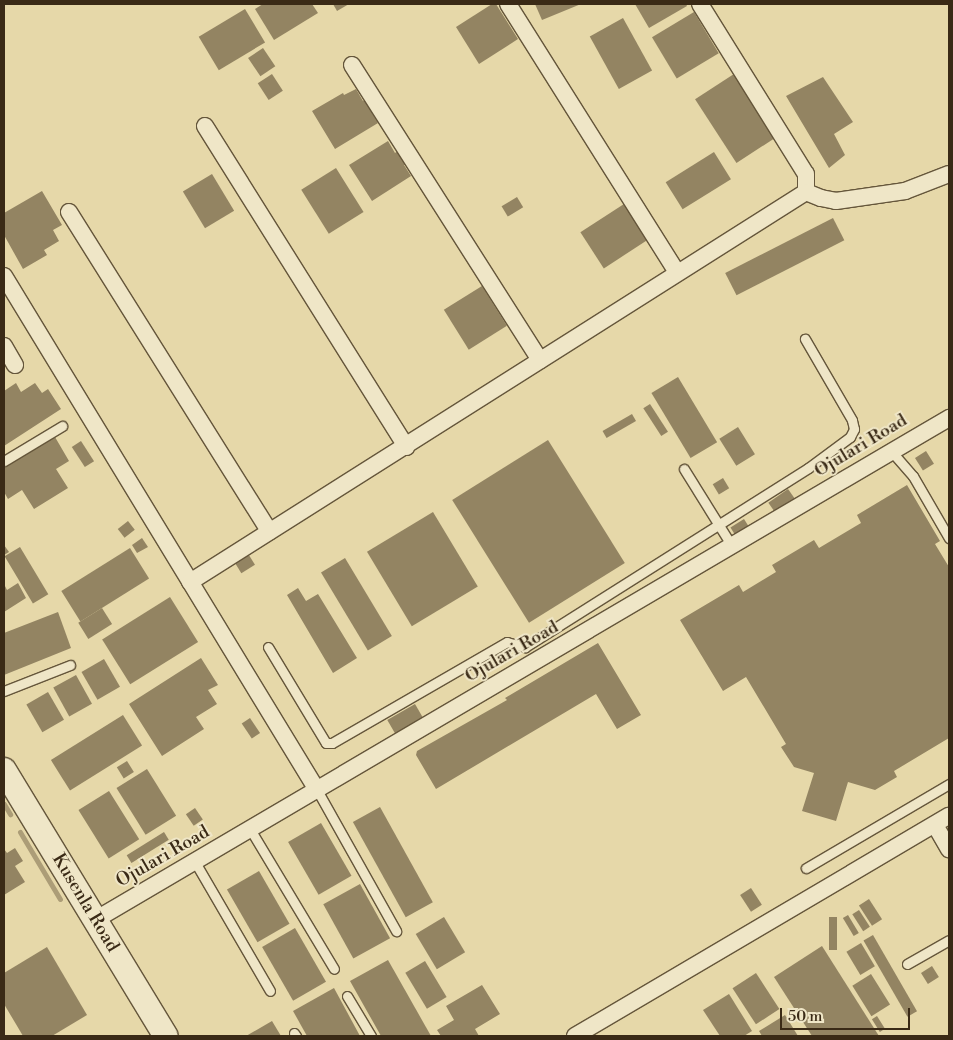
<!DOCTYPE html>
<html>
<head>
<meta charset="utf-8">
<style>
  body { margin:0 }
  #map { position:relative; width:953px; height:1040px; overflow:hidden; background:#e6d8a9; font-family:"Libre Bodoni",serif }
  div>[style] { position:absolute }
  [style*='--x'] { left:calc(var(--x)*1px); top:calc(var(--y)*1px); width:calc(var(--w)*1px); rotate:calc(var(--a)*1deg) }
  .stream>* { height:5px; margin:-2.5px; padding:0 2.5px; transform-origin:2.5px; border-radius:2.5px; background:#ac9d77 }
  .building>* { inset:0; background:#938462; transform-origin:0 0 }
  .roads { filter:drop-shadow(1px 0 #65563b) drop-shadow(-1px 0 #65563b) drop-shadow(0 1px #65563b) drop-shadow(0 -1px #65563b) }
  .service>* { height:9px; margin:-4.5px; padding:0 4.5px; transform-origin:4.5px; border-radius:4.5px; background:#efe6c7 }
  .minor>* { height:16px; margin:-8px; padding:0 8px; transform-origin:8px; border-radius:8px; background:#efe6c7 }
  .secondary>* { height:24px; margin:-12px; padding:0 12px; transform-origin:12px; border-radius:12px; background:#efe6c7 }
  span { translate:-50% -50%; white-space:nowrap; text-align:center; line-height:1.15; -webkit-text-stroke:4px #efe6c7; paint-order:stroke }
  .street-label { font-size:18px; color:#3a2a16 }
  .frame { position:absolute; inset:0; border:5px solid #3a2a16; pointer-events:none }
  .scale { position:absolute; left:780px; top:1008px; width:130px; height:22px; box-sizing:border-box; border:2px solid #3a2a16; border-top:0; padding-left:6px; font-size:15px; line-height:18px; white-space:nowrap; color:#3a2a16; -webkit-text-stroke:4px #efe6c7; paint-order:stroke }
</style>
</head>
<body>
<div id="map">
  <div class="stream">
    <i style="--x:4;--y:804;--w:12;--a:59"></i>
    <i style="--x:20;--y:832;--w:78;--a:59.2"></i>
  </div>
  <div class="building">
    <i style="clip-path:polygon(263px 4px,312px 4px,318px 13px,274px 40px,255px 9px)"></i>
    <i style="clip-path:polygon(333px 4px,349px 4px,337px 11px)"></i>
    <i style="clip-path:polygon(492px 4px,496px 4px,518px 39px,479px 64px,456px 27px)"></i>
    <i style="clip-path:polygon(535px 4px,581px 4px,542px 20px)"></i>
    <i style="clip-path:polygon(635px 4px,686px 4px,687px 6px,649px 28px)"></i>
    <i style="left:245px;top:9px;width:39px;height:54px;rotate:59deg"></i>
    <i style="left:694px;top:12px;width:48px;height:49px;rotate:59deg"></i>
    <i style="left:623px;top:18px;width:60px;height:38px;rotate:61deg"></i>
    <i style="left:263px;top:48px;width:22px;height:18px;rotate:56deg"></i>
    <i style="left:737px;top:72px;width:76px;height:50px;rotate:57deg"></i>
    <i style="left:272px;top:74px;width:20px;height:17px;rotate:57deg"></i>
    <i style="clip-path:polygon(823px 77px,853px 122px,834px 134px,845px 155px,829px 168px,786px 96px)"></i>
    <i style="clip-path:polygon(356px 89px,363px 101px,367px 98px,375px 111px,372px 113px,378px 123px,335px 149px,312px 111px,343px 93px,344px 95px)"></i>
    <i style="clip-path:polygon(388px 141px,395px 153px,399px 150px,407px 164px,404px 165px,411px 176px,372px 201px,349px 165px)"></i>
    <i style="left:714px;top:152px;width:32px;height:57px;rotate:58deg"></i>
    <i style="left:336px;top:168px;width:52px;height:41px;rotate:58deg"></i>
    <i style="left:212px;top:174px;width:43px;height:34px;rotate:59deg"></i>
    <i style="clip-path:polygon(42px 191px,62px 225px,53px 230px,59px 241px,44px 250px,47px 255px,23px 269px,4px 235px,4px 213px)"></i>
    <i style="left:517px;top:197px;width:12px;height:18px;rotate:59deg"></i>
    <i style="left:624px;top:204px;width:43px;height:52px;rotate:57deg"></i>
    <i style="left:833px;top:218px;width:25px;height:121px;rotate:63deg"></i>
    <i style="left:482px;top:286px;width:47px;height:45px;rotate:58deg"></i>
    <i style="left:678px;top:377px;width:76px;height:31px;rotate:59deg"></i>
    <i style="clip-path:polygon(16px 383px,21px 392px,35px 383px,42px 393px,48px 389px,61px 409px,4px 446px,4px 391px)"></i>
    <i style="left:650px;top:404px;width:33px;height:8px;rotate:57deg"></i>
    <i style="left:632px;top:414px;width:8px;height:34px;rotate:60deg"></i>
    <i style="left:738px;top:427px;width:32px;height:22px;rotate:58deg"></i>
    <i style="clip-path:polygon(55px 437px,69px 461px,56px 469px,68px 488px,34px 509px,22px 490px,8px 499px,4px 492px,4px 468px)"></i>
    <i style="left:548px;top:440px;width:145px;height:113px;rotate:58deg"></i>
    <i style="left:81px;top:441px;width:24px;height:11px;rotate:57deg"></i>
    <i style="left:926px;top:451px;width:15px;height:13px;rotate:58deg"></i>
    <i style="left:723px;top:478px;width:12px;height:12px;rotate:59deg"></i>
    <i style="clip-path:polygon(907px 485px,940px 541px,935px 544px,949px 567px,949px 738px,894px 771px,897px 777px,875px 790px,848px 782px,836px 821px,802px 811px,814px 773px,794px 767px,781px 747px,786px 744px,746px 677px,723px 691px,680px 620px,739px 585px,743px 592px,776px 572px,772px 565px,814px 540px,819px 548px,861px 523px,857px 515px)"></i>
    <i style="left:788px;top:489px;width:12px;height:24px;rotate:55deg"></i>
    <i style="left:433px;top:512px;width:87px;height:77px;rotate:59deg"></i>
    <i style="left:744px;top:519px;width:13px;height:16px;rotate:58deg"></i>
    <i style="left:128px;top:521px;width:11px;height:13px;rotate:52deg"></i>
    <i style="clip-path:polygon(142px 538px,148px 547px,137px 553px,132px 545px)"></i>
    <i style="clip-path:polygon(4px 545px,9px 552px,4px 555px)"></i>
    <i style="left:20px;top:547px;width:55px;height:18px;rotate:59deg"></i>
    <i style="left:130px;top:548px;width:36px;height:81px;rotate:58deg"></i>
    <i style="left:247px;top:552px;width:15px;height:16px;rotate:58deg"></i>
    <i style="left:345px;top:558px;width:91px;height:28px;rotate:59deg"></i>
    <i style="clip-path:polygon(18px 583px,26px 598px,4px 612px,4px 584px,7px 590px)"></i>
    <i style="clip-path:polygon(298px 588px,306px 601px,318px 594px,357px 658px,333px 673px,287px 595px)"></i>
    <i style="left:170px;top:597px;width:53px;height:80px;rotate:58deg"></i>
    <i style="left:102px;top:608px;width:19px;height:28px;rotate:58deg"></i>
    <i style="clip-path:polygon(58px 612px,71px 648px,4px 675px,4px 633px)"></i>
    <i style="clip-path:polygon(598px 643px,641px 715px,617px 729px,596px 694px,436px 789px,416px 755px,417px 751px,507px 700px,505px 698px)"></i>
    <i style="clip-path:polygon(201px 658px,218px 685px,208px 690px,217px 704px,196px 717px,204px 729px,162px 756px,129px 704px)"></i>
    <i style="left:104px;top:659px;width:32px;height:26px;rotate:60deg"></i>
    <i style="left:76px;top:675px;width:33px;height:26px;rotate:61deg"></i>
    <i style="left:48px;top:692px;width:32px;height:25px;rotate:60deg"></i>
    <i style="left:415px;top:704px;width:22px;height:32px;rotate:60deg"></i>
    <i style="left:123px;top:715px;width:36px;height:85px;rotate:58deg"></i>
    <i style="left:250px;top:718px;width:18px;height:10px;rotate:56deg"></i>
    <i style="left:127px;top:761px;width:13px;height:12px;rotate:58deg"></i>
    <i style="left:147px;top:769px;width:55px;height:36px;rotate:58deg"></i>
    <i style="left:109px;top:791px;width:57px;height:36px;rotate:58deg"></i>
    <i style="left:380px;top:807px;width:109px;height:31px;rotate:61deg"></i>
    <i style="left:195px;top:808px;width:14px;height:11px;rotate:56deg"></i>
    <i style="left:321px;top:823px;width:61px;height:38px;rotate:60deg"></i>
    <i style="left:164px;top:832px;width:9px;height:44px;rotate:58deg"></i>
    <i style="clip-path:polygon(15px 848px,23px 861px,15px 866px,25px 882px,4px 895px,4px 849px,7px 853px)"></i>
    <i style="left:259px;top:871px;width:61px;height:37px;rotate:60deg"></i>
    <i style="left:360px;top:884px;width:62px;height:42px;rotate:61deg"></i>
    <i style="left:751px;top:888px;width:20px;height:13px;rotate:57deg"></i>
    <i style="left:869px;top:899px;width:24px;height:12px;rotate:57deg"></i>
    <i style="left:859px;top:910px;width:20px;height:8px;rotate:57deg"></i>
    <i style="left:848px;top:915px;width:21px;height:6px;rotate:59deg"></i>
    <i style="left:444px;top:917px;width:41px;height:33px;rotate:59deg"></i>
    <i style="left:829px;top:917px;width:8px;height:33px"></i>
    <i style="left:295px;top:928px;width:62px;height:38px;rotate:60deg"></i>
    <i style="left:873px;top:935px;width:88px;height:11px;rotate:60deg"></i>
    <i style="left:861px;top:943px;width:27px;height:17px;rotate:59deg"></i>
    <i style="clip-path:polygon(822px 946px,879px 1036px,812px 1036px,774px 977px)"></i>
    <i style="clip-path:polygon(47px 947px,87px 1015px,52px 1036px,23px 1036px,4px 1004px,4px 973px)"></i>
    <i style="clip-path:polygon(388px 960px,431px 1036px,381px 1036px,350px 981px)"></i>
    <i style="left:425px;top:961px;width:42px;height:23px;rotate:59deg"></i>
    <i style="left:932px;top:966px;width:13px;height:13px;rotate:58deg"></i>
    <i style="left:756px;top:973px;width:43px;height:28px;rotate:57deg"></i>
    <i style="left:871px;top:974px;width:36px;height:22px;rotate:58deg"></i>
    <i style="clip-path:polygon(482px 985px,500px 1014px,475px 1029px,479px 1036px,441px 1036px,437px 1030px,454px 1020px,446px 1006px)"></i>
    <i style="clip-path:polygon(334px 988px,360px 1036px,307px 1036px,293px 1011px)"></i>
    <i style="clip-path:polygon(729px 994px,752px 1031px,744px 1036px,720px 1036px,703px 1010px)"></i>
    <i style="clip-path:polygon(785px 1015px,798px 1036px,762px 1036px,759px 1031px)"></i>
    <i style="left:877px;top:1016px;width:15px;height:6px;rotate:58deg"></i>
    <i style="clip-path:polygon(272px 1021px,281px 1036px,246px 1036px)"></i>
  </div>
  <div class="roads">
    <div class="service">
      <i style="--x:892;--y:452;--w:32;--a:49"></i>
      <i style="--x:913;--y:476;--w:72;--a:59.9"></i>
      <i style="--x:4;--y:461;--w:68;--a:-31.1"></i>
      <i style="--x:684;--y:469;--w:91;--a:58.1"></i>
      <i style="--x:268;--y:647;--w:112;--a:58.9"></i>
      <i style="--x:326;--y:743;--w:6;--a:0"></i>
      <i style="--x:332;--y:743;--w:202;--a:-30"></i>
      <i style="--x:507;--y:642;--w:19;--a:16"></i>
      <i style="--x:525;--y:647;--w:335;--a:-32.3"></i>
      <i style="--x:808;--y:468;--w:52;--a:-36.4"></i>
      <i style="--x:850;--y:437;--w:9;--a:-63"></i>
      <i style="--x:854;--y:429;--w:9;--a:-103"></i>
      <i style="--x:852;--y:420;--w:94;--a:-120.1"></i>
      <i style="--x:4;--y:691;--w:71;--a:-21.5"></i>
      <i style="--x:317;--y:790;--w:162;--a:60.7"></i>
      <i style="--x:250;--y:829;--w:163;--a:59"></i>
      <i style="--x:195;--y:862;--w:149;--a:59.8"></i>
      <i style="--x:806;--y:868;--w:166;--a:-30.4"></i>
      <i style="--x:907;--y:964;--w:48;--a:-29.7"></i>
      <i style="--x:347;--y:996;--w:47;--a:59"></i>
      <i style="--x:294;--y:1033;--w:4;--a:56"></i>
    </div>
    <div class="minor">
      <i style="--x:508;--y:4;--w:317;--a:57.8"></i>
      <i style="--x:700;--y:4;--w:200;--a:58.1"></i>
      <i style="--x:806;--y:174;--w:18;--a:90"></i>
      <i style="--x:352;--y:65;--w:350;--a:57.5"></i>
      <i style="--x:205;--y:126;--w:379;--a:57.9"></i>
      <i style="--x:69;--y:212;--w:377;--a:57.9"></i>
      <i style="--x:4;--y:276;--w:602;--a:58.66"></i>
      <i style="--x:4;--y:346;--w:22;--a:60"></i>
      <i style="--x:190;--y:582;--w:729;--a:-32.34"></i>
      <i style="--x:806;--y:192;--w:16;--a:22"></i>
      <i style="--x:821;--y:198;--w:15;--a:11"></i>
      <i style="--x:836;--y:201;--w:70;--a:-8.2"></i>
      <i style="--x:905;--y:191;--w:47;--a:-21.1"></i>
      <i style="--x:935;--y:825;--w:28;--a:60"></i>
      <i style="--x:95;--y:920;--w:991;--a:-30.45"></i>
      <i style="--x:575;--y:1036;--w:434;--a:-30.5"></i>
    </div>
    <div class="secondary">
      <i style="--x:4;--y:770;--w:311;--a:58.7"></i>
    </div>
  </div>
  <div class="street-label">
    <span style="left:861px;top:446px;rotate:-31deg">Ojulari Road</span>
    <span style="left:512px;top:652px;rotate:-30deg">Ojulari Road</span>
    <span style="left:163px;top:857px;rotate:-30deg">Ojulari Road</span>
    <span style="left:85px;top:903px;rotate:59deg">Kusenla Road</span>
  </div>
  <div class="frame"></div>
  <div class="scale">50 m</div>
</div>
</body>
</html>
